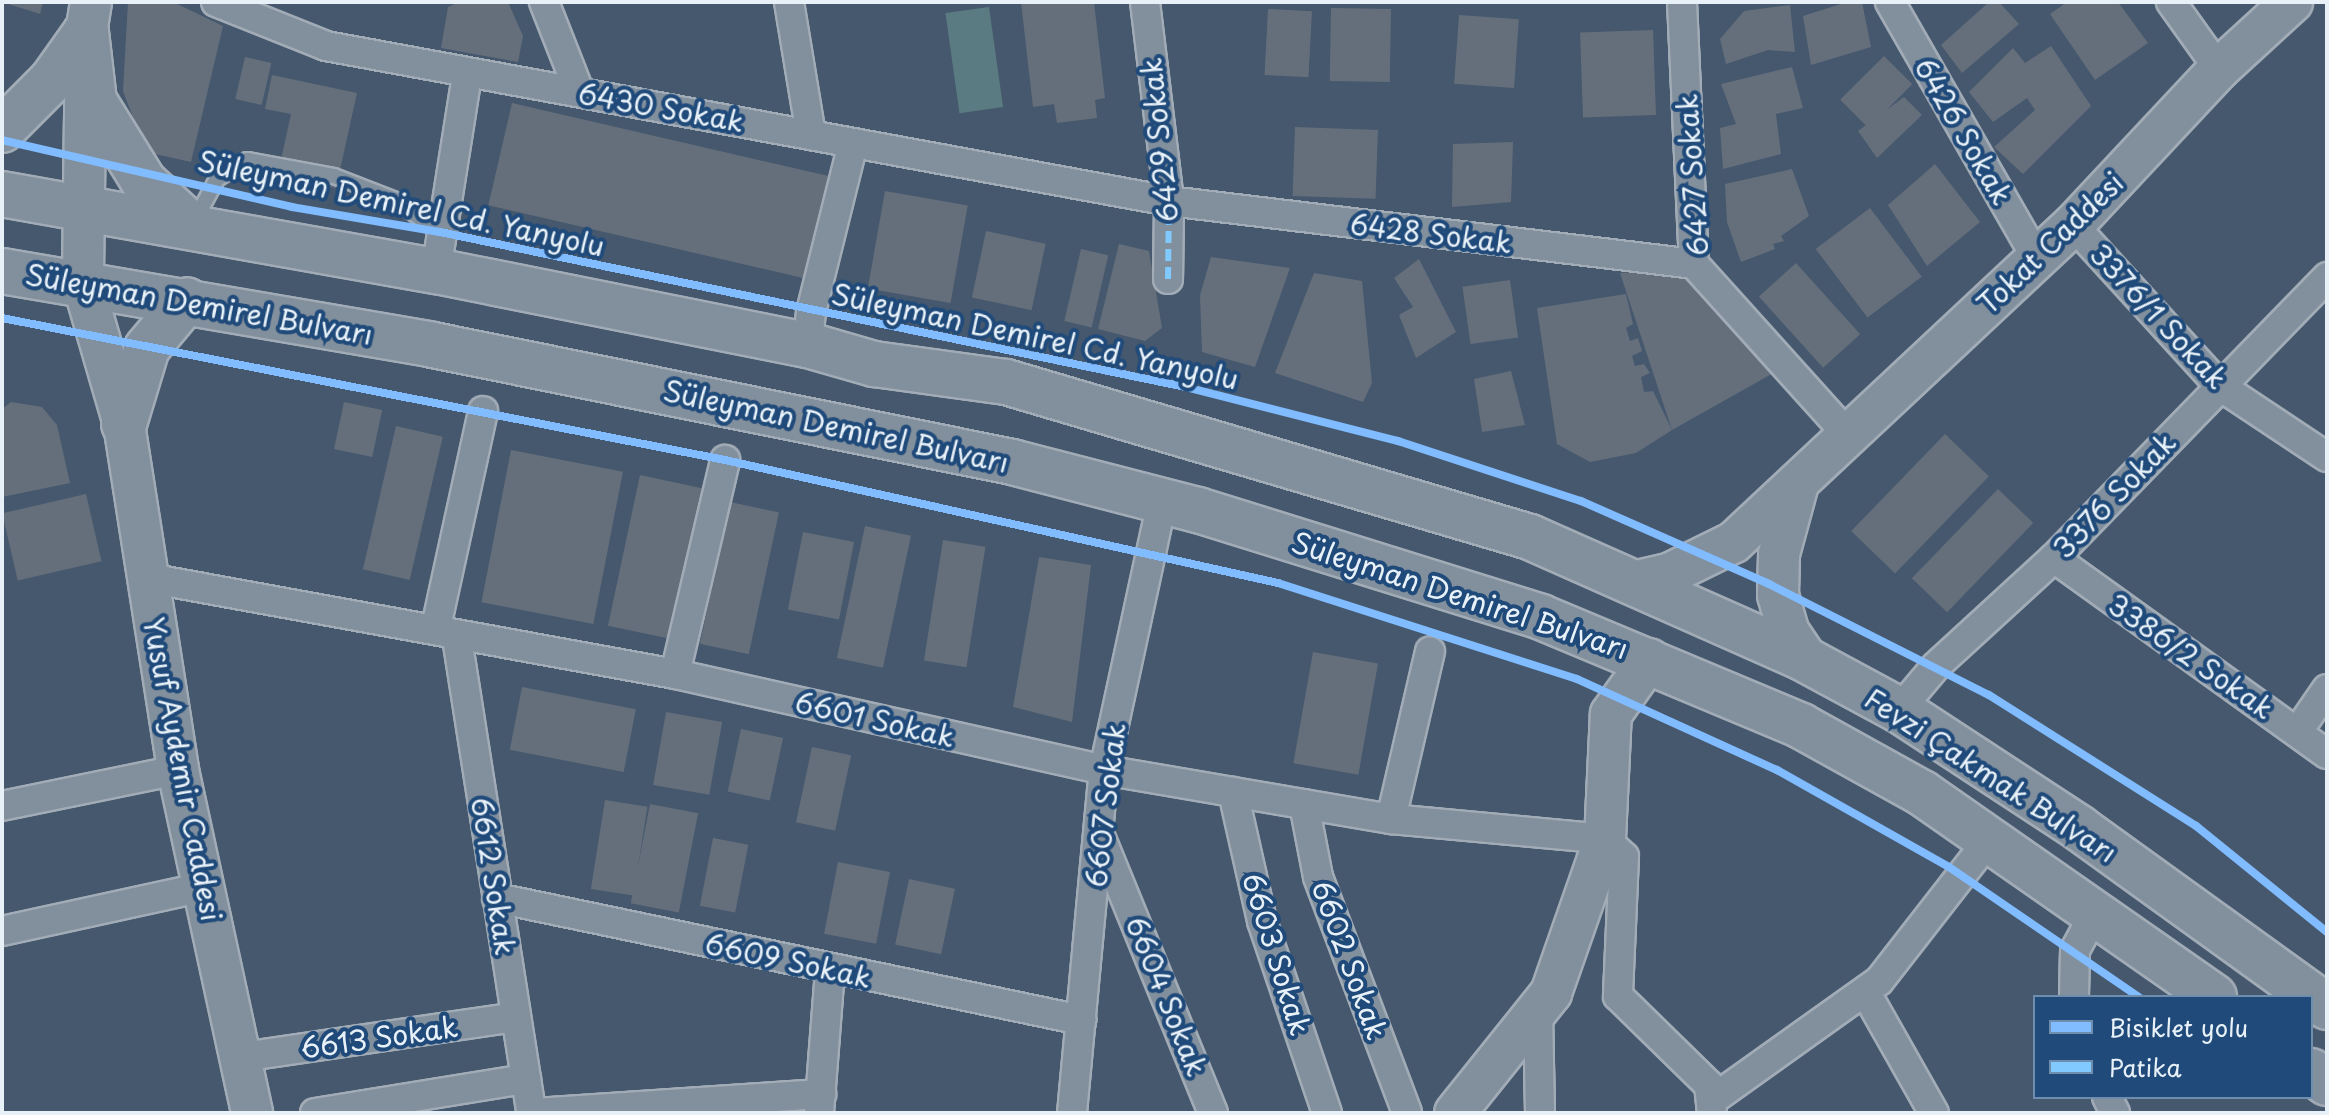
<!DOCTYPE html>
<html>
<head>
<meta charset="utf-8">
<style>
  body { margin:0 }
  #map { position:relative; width:2329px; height:1115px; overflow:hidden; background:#46586d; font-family:"Playpen Sans",sans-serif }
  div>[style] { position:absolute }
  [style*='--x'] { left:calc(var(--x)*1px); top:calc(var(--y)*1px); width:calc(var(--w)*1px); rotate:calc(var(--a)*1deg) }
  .green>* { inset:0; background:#5a7b82; transform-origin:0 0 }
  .building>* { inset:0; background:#656f7c; transform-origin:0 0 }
  .roads { filter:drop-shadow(2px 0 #a2acb7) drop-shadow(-2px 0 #a2acb7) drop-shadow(0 2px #a2acb7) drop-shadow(0 -2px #a2acb7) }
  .lane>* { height:14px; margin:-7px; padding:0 7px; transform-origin:7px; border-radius:7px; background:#828f9c }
  .street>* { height:28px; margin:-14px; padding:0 14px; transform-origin:14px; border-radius:14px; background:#828f9c }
  .secondary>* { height:40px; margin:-20px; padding:0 20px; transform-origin:20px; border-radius:20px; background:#828f9c }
  .primary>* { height:44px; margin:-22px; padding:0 22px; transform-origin:22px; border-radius:22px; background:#828f9c }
  .quiet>* { height:6px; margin-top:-3px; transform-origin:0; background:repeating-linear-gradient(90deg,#80caff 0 12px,transparent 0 18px) }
  .cycleway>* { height:8px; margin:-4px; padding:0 4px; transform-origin:4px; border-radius:4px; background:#80bcff }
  span { translate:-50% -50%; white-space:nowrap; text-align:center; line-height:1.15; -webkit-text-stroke:8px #1f4a7a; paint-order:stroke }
  .street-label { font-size:28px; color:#e8f1f8 }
  .frame { position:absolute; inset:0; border:4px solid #e8f1f8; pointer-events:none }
  .legend { position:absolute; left:2033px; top:995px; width:280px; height:104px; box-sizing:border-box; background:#1f4a7a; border:2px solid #6f8dac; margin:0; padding:10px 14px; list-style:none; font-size:24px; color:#e8f1f8 }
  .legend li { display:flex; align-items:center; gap:16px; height:40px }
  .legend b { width:40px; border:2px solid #6f8dac }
</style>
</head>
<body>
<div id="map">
  <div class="green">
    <i style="left:989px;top:7px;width:101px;height:44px;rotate:82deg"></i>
  </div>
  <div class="building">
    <i style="clip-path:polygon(2px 2px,43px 2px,40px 14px)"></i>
    <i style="clip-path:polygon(128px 2px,173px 2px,223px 26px,191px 162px,146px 152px,123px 91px)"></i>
    <i style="clip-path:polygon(459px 2px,508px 2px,523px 36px,518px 62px,441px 48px,448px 7px)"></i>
    <i style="clip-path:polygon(1021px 2px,1094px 2px,1105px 98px,1095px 100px,1097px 118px,1057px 123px,1054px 104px,1033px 107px)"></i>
    <i style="clip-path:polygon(1847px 2px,1862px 2px,1871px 47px,1811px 65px,1803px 16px)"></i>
    <i style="clip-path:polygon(1989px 2px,1999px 2px,2019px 24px,1962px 73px,1941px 45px)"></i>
    <i style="clip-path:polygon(2067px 2px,2118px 2px,2148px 43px,2095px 80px,2050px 14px)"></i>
    <i style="clip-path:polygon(1790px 5px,1795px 52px,1768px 50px,1726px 64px,1720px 39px,1744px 11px)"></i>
    <i style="left:1268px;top:9px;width:44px;height:66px;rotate:3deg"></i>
    <i style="left:1391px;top:9px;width:73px;height:60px;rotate:91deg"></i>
    <i style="left:1459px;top:15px;width:60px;height:69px;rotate:4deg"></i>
    <i style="left:1653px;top:30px;width:85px;height:73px;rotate:88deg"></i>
    <i style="clip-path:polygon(2051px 46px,2091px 106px,2023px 174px,1994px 147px,2035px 110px,2027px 98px,1993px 122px,1969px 92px,2013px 48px,2025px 63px)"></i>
    <i style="left:1884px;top:56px;width:40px;height:62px;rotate:45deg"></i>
    <i style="left:245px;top:57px;width:27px;height:43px;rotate:13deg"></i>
    <i style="clip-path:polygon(1792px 67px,1803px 108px,1776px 114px,1781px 154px,1723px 169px,1720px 128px,1736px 124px,1721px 84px)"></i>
    <i style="clip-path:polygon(272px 75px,357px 93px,336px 188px,277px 178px,291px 114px,265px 109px)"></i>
    <i style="clip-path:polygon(1904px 97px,1922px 115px,1877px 158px,1858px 131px)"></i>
    <i style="left:512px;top:103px;width:335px;height:105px;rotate:13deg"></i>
    <i style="left:1295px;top:127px;width:83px;height:69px;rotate:2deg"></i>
    <i style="clip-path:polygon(1513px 142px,1511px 202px,1452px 207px,1453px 144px)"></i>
    <i style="clip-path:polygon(1935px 164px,1980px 222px,1927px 266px,1888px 205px)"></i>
    <i style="clip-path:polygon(1792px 169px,1809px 216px,1781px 236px,1784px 241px,1773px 244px,1775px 249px,1741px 262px,1727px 222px,1725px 184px)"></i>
    <i style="left:885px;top:191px;width:84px;height:99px;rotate:10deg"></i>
    <i style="left:1870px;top:208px;width:86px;height:68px;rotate:53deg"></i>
    <i style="left:986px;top:231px;width:61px;height:68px;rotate:12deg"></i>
    <i style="clip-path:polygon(1119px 244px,1149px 251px,1162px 328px,1145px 341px,1098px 329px)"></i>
    <i style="left:1081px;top:249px;width:28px;height:74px;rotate:13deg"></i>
    <i style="clip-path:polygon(1211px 257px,1290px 268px,1255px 367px,1202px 352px,1200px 295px)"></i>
    <i style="clip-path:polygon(1419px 259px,1456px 332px,1416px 358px,1399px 315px,1413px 307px,1394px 278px)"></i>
    <i style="left:1796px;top:263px;width:96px;height:50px;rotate:48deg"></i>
    <i style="clip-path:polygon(1696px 267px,1786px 366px,1672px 430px,1620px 273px)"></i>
    <i style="clip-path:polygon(1314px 273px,1362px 281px,1372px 383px,1363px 402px,1275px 373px)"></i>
    <i style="left:1510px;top:280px;width:58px;height:48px;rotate:82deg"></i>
    <i style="clip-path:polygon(1626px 294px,1633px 324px,1626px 328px,1630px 341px,1638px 338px,1642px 351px,1632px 356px,1635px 366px,1644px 364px,1650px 373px,1641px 377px,1644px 392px,1653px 391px,1672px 430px,1636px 453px,1590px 462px,1557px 444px,1537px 308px)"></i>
    <i style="clip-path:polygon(1511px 371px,1525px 425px,1482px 432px,1474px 379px)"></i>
    <i style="clip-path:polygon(11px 402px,42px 407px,57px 425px,70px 483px,2px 497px,2px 409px)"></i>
    <i style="left:344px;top:402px;width:39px;height:48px;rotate:12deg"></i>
    <i style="left:396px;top:426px;width:48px;height:147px;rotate:13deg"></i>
    <i style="left:1945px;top:434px;width:61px;height:135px;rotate:44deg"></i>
    <i style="left:511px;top:450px;width:114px;height:155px;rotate:11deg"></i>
    <i style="left:640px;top:475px;width:68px;height:154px;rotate:12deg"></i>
    <i style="left:1998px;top:489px;width:49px;height:124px;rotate:44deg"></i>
    <i style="left:86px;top:494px;width:69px;height:86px;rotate:77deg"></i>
    <i style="left:730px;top:502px;width:50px;height:145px;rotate:12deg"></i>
    <i style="left:865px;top:526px;width:47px;height:135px;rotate:12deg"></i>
    <i style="left:803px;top:532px;width:52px;height:79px;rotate:11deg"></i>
    <i style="left:943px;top:540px;width:43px;height:122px;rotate:9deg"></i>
    <i style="clip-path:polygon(1039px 557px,1091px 565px,1072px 722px,1013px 707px)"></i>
    <i style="left:1313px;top:652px;width:66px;height:113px;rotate:10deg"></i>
    <i style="left:522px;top:687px;width:116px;height:64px;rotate:11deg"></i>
    <i style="left:666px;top:712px;width:57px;height:74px;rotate:10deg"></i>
    <i style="left:741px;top:729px;width:43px;height:64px;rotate:12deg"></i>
    <i style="left:812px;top:747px;width:40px;height:77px;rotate:12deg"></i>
    <i style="left:605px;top:800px;width:43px;height:90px;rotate:9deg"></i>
    <i style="left:650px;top:804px;width:49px;height:101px;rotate:11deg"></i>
    <i style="left:713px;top:838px;width:36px;height:69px;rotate:11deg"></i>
    <i style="left:838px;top:862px;width:53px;height:73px;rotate:11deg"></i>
    <i style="left:909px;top:879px;width:47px;height:67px;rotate:12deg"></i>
  </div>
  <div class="roads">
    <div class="lane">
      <i style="--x:195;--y:220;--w:47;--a:-61.8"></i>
      <i style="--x:217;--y:179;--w:36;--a:-32"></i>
      <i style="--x:247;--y:160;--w:88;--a:10.4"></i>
      <i style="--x:334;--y:176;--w:63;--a:21.3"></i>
      <i style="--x:393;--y:199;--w:57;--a:35.1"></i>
    </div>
    <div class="street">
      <i style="--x:216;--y:2;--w:118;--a:21.8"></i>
      <i style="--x:326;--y:46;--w:857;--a:10.42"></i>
      <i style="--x:1169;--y:201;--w:529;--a:6.84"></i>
      <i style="--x:544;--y:2;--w:96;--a:68.5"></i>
      <i style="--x:789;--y:2;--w:135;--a:80.6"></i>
      <i style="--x:1145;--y:2;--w:200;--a:83.1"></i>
      <i style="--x:1169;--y:201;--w:78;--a:90.7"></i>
      <i style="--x:1682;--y:2;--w:262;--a:87.4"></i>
      <i style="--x:1694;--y:264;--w:229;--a:48"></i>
      <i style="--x:1890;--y:2;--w:296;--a:60.2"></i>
      <i style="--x:2171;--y:2;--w:82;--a:54.4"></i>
      <i style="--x:2073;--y:225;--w:218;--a:47.6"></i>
      <i style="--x:2220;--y:386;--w:128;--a:33.6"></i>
      <i style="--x:436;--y:271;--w:197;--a:-81"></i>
      <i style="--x:808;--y:345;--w:33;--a:-85"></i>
      <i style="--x:811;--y:312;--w:173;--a:-76"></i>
      <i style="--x:2054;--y:558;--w:336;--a:35.7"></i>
      <i style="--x:148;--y:578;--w:536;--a:10.32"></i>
      <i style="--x:675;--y:674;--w:440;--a:12.6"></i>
      <i style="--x:1104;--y:770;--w:291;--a:9.7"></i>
      <i style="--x:1391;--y:819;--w:215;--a:5.3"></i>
      <i style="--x:1605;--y:839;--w:26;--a:43"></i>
      <i style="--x:1624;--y:857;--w:139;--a:92.5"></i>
      <i style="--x:1618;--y:996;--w:127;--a:44.4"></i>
      <i style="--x:1709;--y:1085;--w:28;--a:84"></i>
      <i style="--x:436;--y:627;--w:221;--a:-77.7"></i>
      <i style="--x:457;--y:638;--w:481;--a:81.1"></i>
      <i style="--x:675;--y:674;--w:220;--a:-76.8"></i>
      <i style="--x:1899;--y:710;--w:57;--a:-49.9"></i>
      <i style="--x:1936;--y:666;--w:160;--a:-42.5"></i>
      <i style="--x:2054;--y:558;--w:392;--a:-45.8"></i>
      <i style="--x:2298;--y:731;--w:51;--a:-55.4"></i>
      <i style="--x:1233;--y:792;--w:132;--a:77.3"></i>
      <i style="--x:1262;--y:921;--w:203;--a:71.3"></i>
      <i style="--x:1304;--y:804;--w:74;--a:79.1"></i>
      <i style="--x:1318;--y:877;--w:252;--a:69.3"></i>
      <i style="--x:2;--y:806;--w:180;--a:-11.6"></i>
      <i style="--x:1391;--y:819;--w:172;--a:-76.9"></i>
      <i style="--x:1100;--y:836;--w:299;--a:67.8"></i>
      <i style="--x:497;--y:898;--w:597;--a:11.8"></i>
      <i style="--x:2;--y:931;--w:206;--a:-12.3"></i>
      <i style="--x:1866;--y:993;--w:138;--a:60.5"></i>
      <i style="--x:2074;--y:997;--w:47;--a:-88.8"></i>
      <i style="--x:2075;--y:950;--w:44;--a:-61.7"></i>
      <i style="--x:1538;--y:1009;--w:104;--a:88.9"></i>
      <i style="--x:242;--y:1057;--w:277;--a:-8.3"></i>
      <i style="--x:2107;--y:1097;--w:18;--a:63"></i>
      <i style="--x:1712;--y:1100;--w:205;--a:-35.5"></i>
      <i style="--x:1879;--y:981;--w:182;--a:-52.1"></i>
      <i style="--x:315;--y:1113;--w:214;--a:-9.2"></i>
      <i style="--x:534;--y:1113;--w:288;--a:-3.8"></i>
      <i style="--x:819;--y:1113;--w:143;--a:-85.6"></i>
      <i style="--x:1072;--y:1113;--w:344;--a:-84.7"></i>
      <i style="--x:1104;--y:770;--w:275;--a:-77.8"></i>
    </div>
    <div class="secondary">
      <i style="--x:91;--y:2;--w:30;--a:99"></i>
      <i style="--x:86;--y:32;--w:251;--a:90.7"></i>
      <i style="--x:83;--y:283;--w:147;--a:73.8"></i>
      <i style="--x:124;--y:424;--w:350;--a:81.1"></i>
      <i style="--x:178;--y:770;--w:351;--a:77.8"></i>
      <i style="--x:1798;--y:484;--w:73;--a:105.2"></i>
      <i style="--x:1779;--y:554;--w:41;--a:91.4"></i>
      <i style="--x:1778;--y:595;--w:37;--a:74"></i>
      <i style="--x:1788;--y:631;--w:37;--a:56"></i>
      <i style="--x:1633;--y:582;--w:37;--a:-13"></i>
      <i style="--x:1669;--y:574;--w:72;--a:-26.2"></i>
      <i style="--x:1734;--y:542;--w:464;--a:-43.1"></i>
      <i style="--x:2073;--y:225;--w:214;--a:-46.9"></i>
      <i style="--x:2219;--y:69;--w:99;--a:-42.5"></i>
      <i style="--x:1455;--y:1113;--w:154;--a:-51.3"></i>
      <i style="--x:1551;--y:993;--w:163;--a:-70.7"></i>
      <i style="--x:1605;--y:839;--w:125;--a:-87.3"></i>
      <i style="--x:1611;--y:714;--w:67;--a:-54.7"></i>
    </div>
    <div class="primary">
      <i style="--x:86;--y:32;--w:69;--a:83.4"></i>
      <i style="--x:94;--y:101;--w:95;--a:58.3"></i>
      <i style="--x:144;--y:182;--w:65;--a:42.5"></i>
      <i style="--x:2;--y:130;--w:71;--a:-45"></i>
      <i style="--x:52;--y:80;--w:59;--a:-54.7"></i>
      <i style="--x:2;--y:194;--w:441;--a:10.1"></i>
      <i style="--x:436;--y:271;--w:379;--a:11.3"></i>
      <i style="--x:808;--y:345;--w:69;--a:16.1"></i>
      <i style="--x:874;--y:364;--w:133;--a:7.8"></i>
      <i style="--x:1006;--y:382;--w:546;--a:16.48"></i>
      <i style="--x:1530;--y:537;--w:294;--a:23.9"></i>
      <i style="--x:1799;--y:656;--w:114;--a:28.4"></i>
      <i style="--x:1899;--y:710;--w:215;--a:33.2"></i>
      <i style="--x:2079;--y:828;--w:306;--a:35.8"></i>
      <i style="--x:2;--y:271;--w:437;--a:9.7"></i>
      <i style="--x:433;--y:345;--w:591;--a:11.42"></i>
      <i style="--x:1012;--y:462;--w:192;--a:14.5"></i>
      <i style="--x:1198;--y:510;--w:359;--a:17.3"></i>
      <i style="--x:1541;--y:617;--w:282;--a:22.7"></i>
      <i style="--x:1801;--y:726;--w:138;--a:29"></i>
      <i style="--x:1922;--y:793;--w:356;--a:34.9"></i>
      <i style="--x:124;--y:424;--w:79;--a:-73.2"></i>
      <i style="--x:147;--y:348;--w:62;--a:-50.2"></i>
      <i style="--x:2311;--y:1071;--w:20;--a:37"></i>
    </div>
  </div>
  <div class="quiet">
    <i style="--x:1168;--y:279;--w:78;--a:-89.3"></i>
  </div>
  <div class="cycleway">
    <i style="--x:2;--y:140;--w:298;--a:13"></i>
    <i style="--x:292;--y:207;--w:150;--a:9.6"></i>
    <i style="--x:440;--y:232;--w:766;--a:11.75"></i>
    <i style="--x:1190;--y:388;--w:215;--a:14.3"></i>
    <i style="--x:1398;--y:441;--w:193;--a:18.2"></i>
    <i style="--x:1581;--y:501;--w:206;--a:23.8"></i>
    <i style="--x:1769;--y:584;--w:246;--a:26.8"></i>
    <i style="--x:1989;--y:695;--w:245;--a:32.3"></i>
    <i style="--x:2196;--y:826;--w:169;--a:39"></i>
    <i style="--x:2;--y:318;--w:737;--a:11.11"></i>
    <i style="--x:725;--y:460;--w:567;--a:12.54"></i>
    <i style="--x:1278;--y:583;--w:314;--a:17.8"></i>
    <i style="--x:1577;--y:679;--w:220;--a:24.5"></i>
    <i style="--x:1777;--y:770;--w:197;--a:29.4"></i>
    <i style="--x:1949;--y:867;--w:230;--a:34.4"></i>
  </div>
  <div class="street-label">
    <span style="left:661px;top:107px;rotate:10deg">6430 Sokak</span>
    <span style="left:1964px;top:131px;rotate:60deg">6426 Sokak</span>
    <span style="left:1159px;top:140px;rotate:-96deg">6429 Sokak</span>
    <span style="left:1692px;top:175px;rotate:-94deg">6427 Sokak</span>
    <span style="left:401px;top:203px;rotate:12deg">Süleyman Demirel Cd. Yanyolu</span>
    <span style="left:1431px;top:233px;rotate:7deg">6428 Sokak</span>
    <span style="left:2050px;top:243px;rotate:-44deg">Tokat Caddesi</span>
    <span style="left:199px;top:304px;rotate:10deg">Süleyman Demirel Bulvarı</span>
    <span style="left:2159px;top:316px;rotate:47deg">3376/1 Sokak</span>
    <span style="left:1035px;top:336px;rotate:12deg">Süleyman Demirel Cd. Yanyolu</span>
    <span style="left:836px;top:426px;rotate:12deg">Süleyman Demirel Bulvarı</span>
    <span style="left:2114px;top:495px;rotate:-46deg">3376 Sokak</span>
    <span style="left:1460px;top:595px;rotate:18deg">Süleyman Demirel Bulvarı</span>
    <span style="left:2191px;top:656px;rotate:35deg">3386/2 Sokak</span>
    <span style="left:875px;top:719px;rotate:13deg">6601 Sokak</span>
    <span style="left:183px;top:769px;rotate:79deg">Yusuf Aydemir Caddesi</span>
    <span style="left:1991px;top:775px;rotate:33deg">Fevzi Çakmak Bulvarı</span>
    <span style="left:1105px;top:805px;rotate:-83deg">6607 Sokak</span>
    <span style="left:494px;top:876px;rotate:81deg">6612 Sokak</span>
    <span style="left:1277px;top:954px;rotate:73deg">6603 Sokak</span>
    <span style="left:788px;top:960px;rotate:12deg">6609 Sokak</span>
    <span style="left:1350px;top:960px;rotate:70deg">6602 Sokak</span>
    <span style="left:1167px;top:996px;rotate:68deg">6604 Sokak</span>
    <span style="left:379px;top:1037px;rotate:-8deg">6613 Sokak</span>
  </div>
  <div class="frame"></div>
  <ul class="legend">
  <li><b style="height:10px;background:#80bcff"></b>Bisiklet yolu</li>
  <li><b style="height:10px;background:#80caff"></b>Patika</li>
  </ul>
</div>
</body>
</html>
